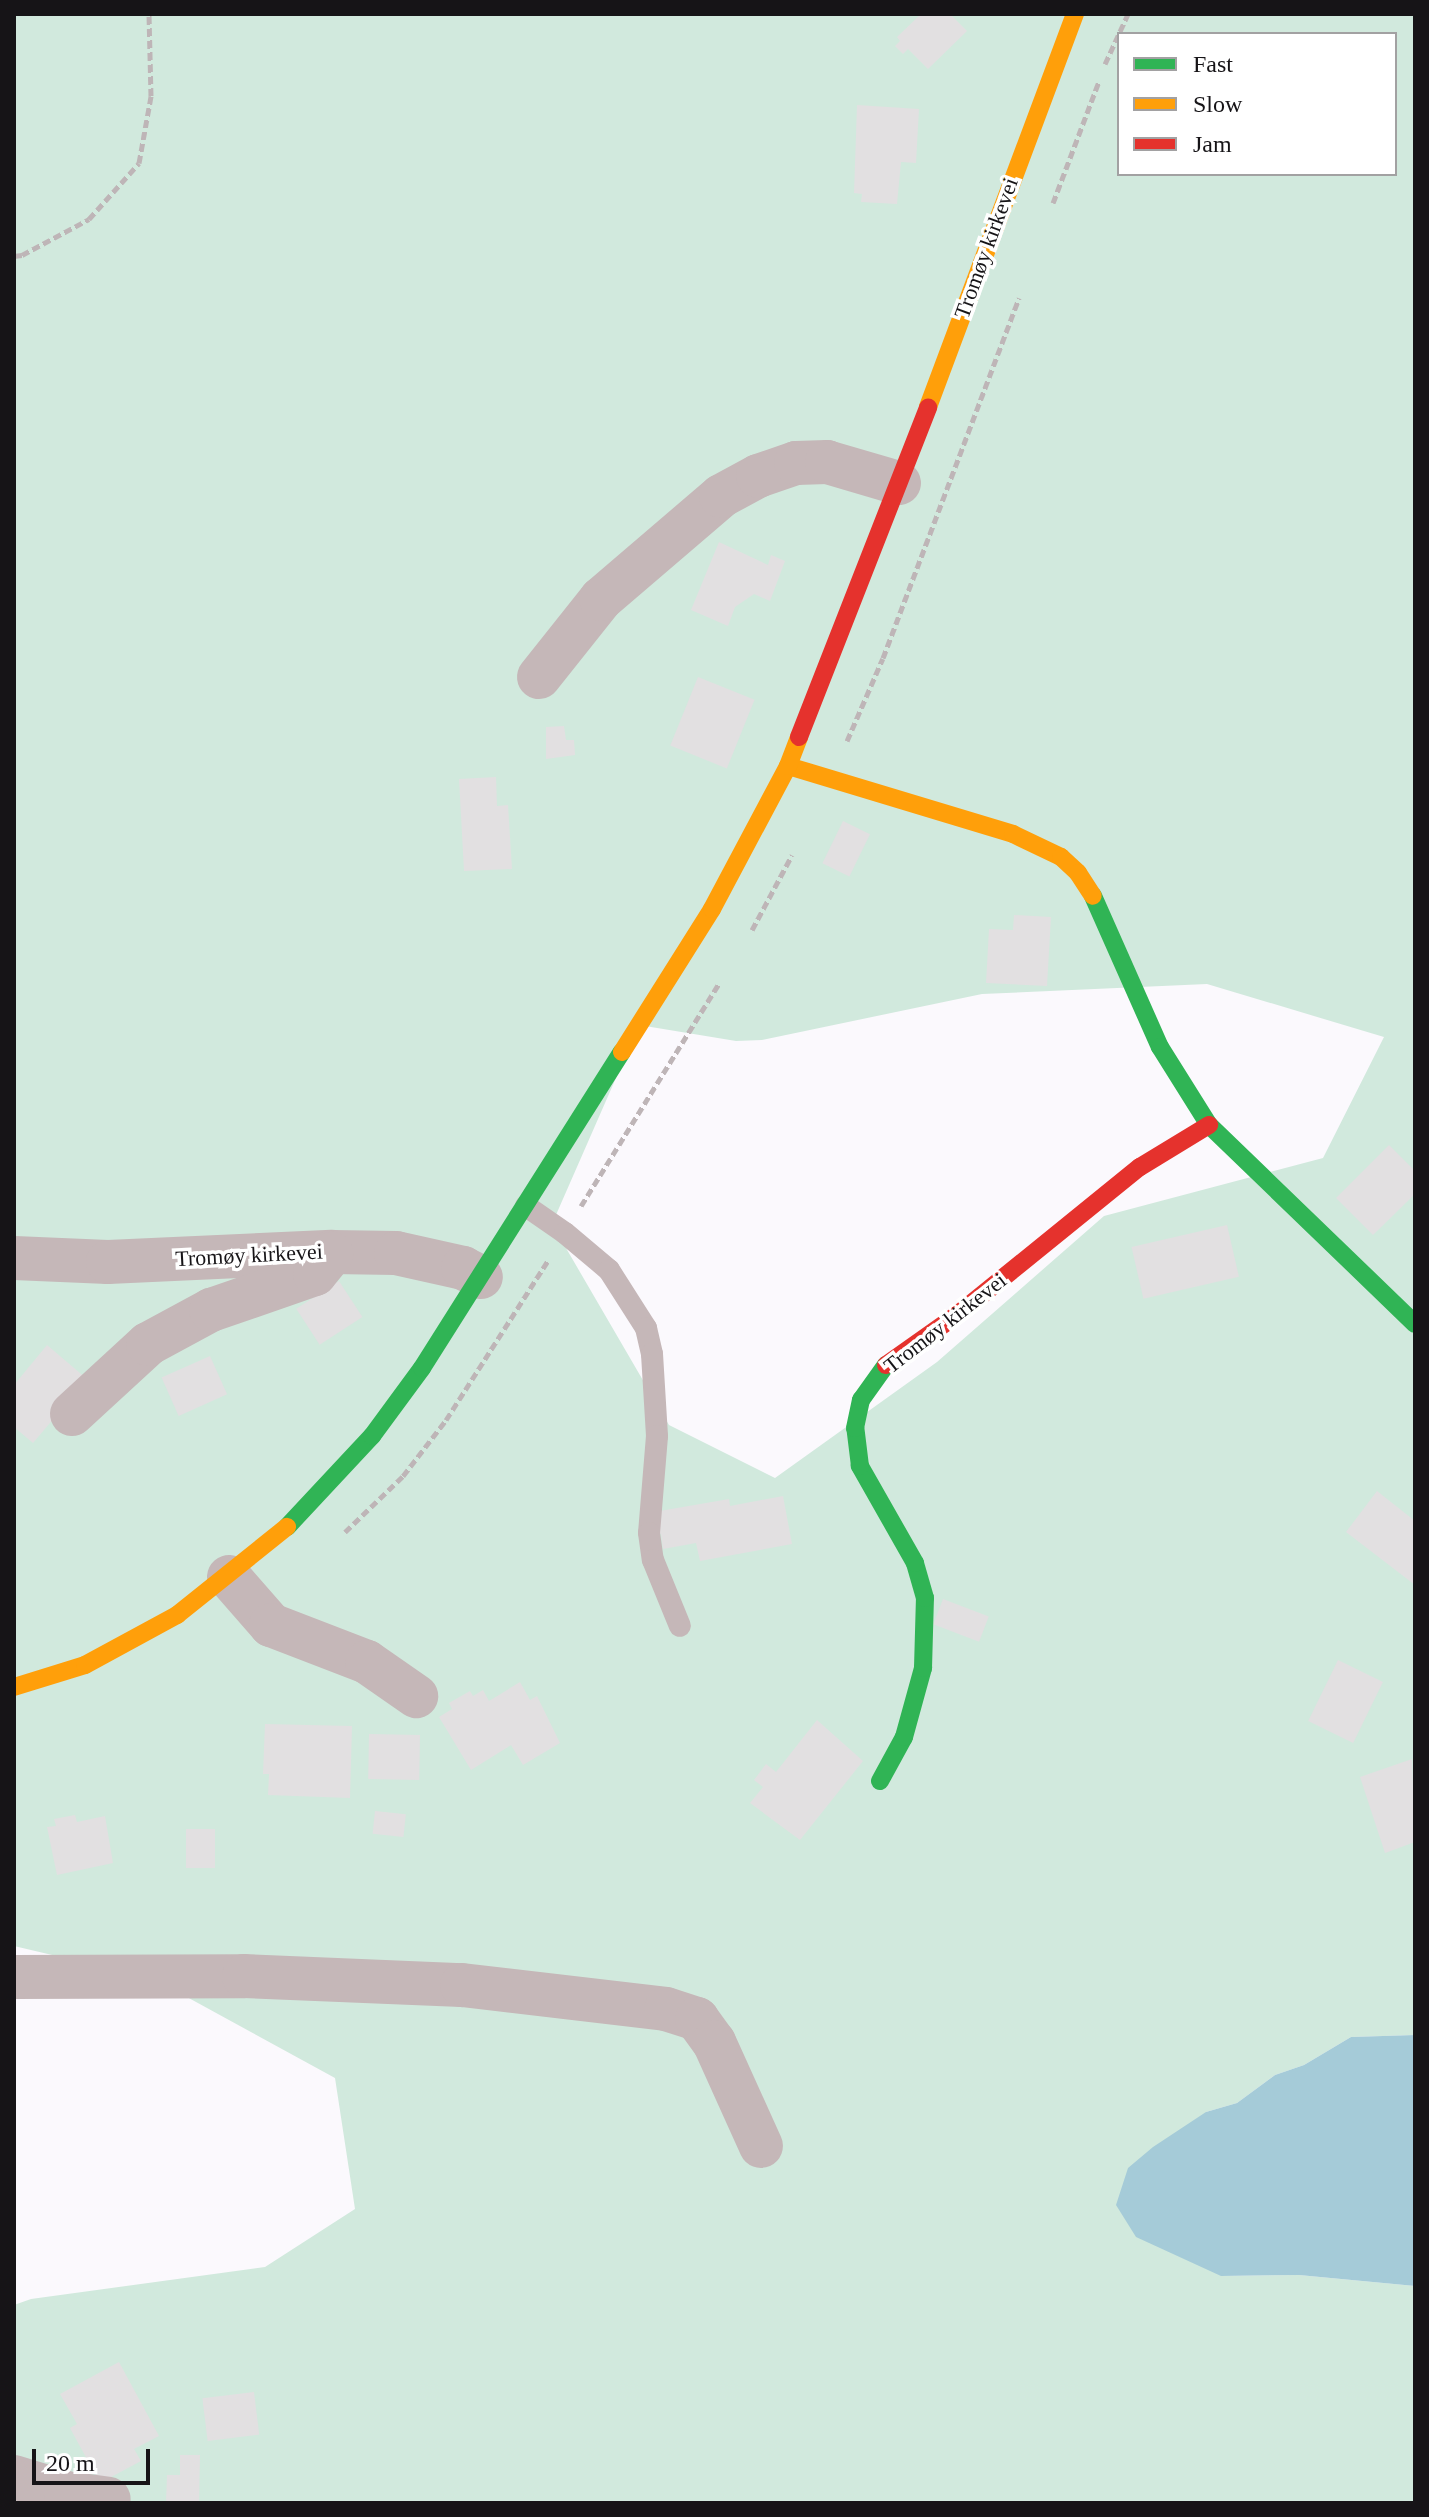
<!DOCTYPE html>
<html>
<head>
<meta charset="utf-8">
<style>
  body { margin:0 }
  #map { position:relative; width:1429px; height:2517px; overflow:hidden; background:#fbf9fd; font-family:Georgia,serif }
  div>[style] { position:absolute }
  [style*='--x'] { left:calc(var(--x)*1px); top:calc(var(--y)*1px); width:calc(var(--w)*1px); rotate:calc(var(--a)*1deg) }
  .green>* { inset:0; background:#d1e9dd }
  .water>* { inset:0; background:#a5cbd8 }
  .building>* { inset:0; background:#e2e0e1; transform-origin:0 0 }
  .path>* { height:5px; margin-top:-2.5px; transform-origin:0; background:repeating-linear-gradient(90deg,#beb5b7 0 8px,transparent 0 12px) }
  .lane>* { height:22px; margin:-11px; padding:0 11px; transform-origin:11px; border-radius:11px; background:#c5b7b8 }
  .street>* { height:44px; margin:-22px; padding:0 22px; transform-origin:22px; border-radius:22px; background:#c5b7b8 }
  .fast>* { height:18px; margin:-9px; padding:0 9px; transform-origin:9px; border-radius:9px; background:#30b455 }
  .slow>* { height:18px; margin:-9px; padding:0 9px; transform-origin:9px; border-radius:9px; background:#ff9f0a }
  .jam>* { height:18px; margin:-9px; padding:0 9px; transform-origin:9px; border-radius:9px; background:#e5322d }
  span { translate:-50% -50%; white-space:nowrap; text-align:center; line-height:1.15; -webkit-text-stroke:7px #fff; paint-order:stroke }
  .street-label { font-size:22px; color:#161417 }
  .frame { position:absolute; inset:0; border:16px solid #161417; pointer-events:none }
  .legend { position:absolute; left:1117px; top:32px; width:280px; height:144px; box-sizing:border-box; background:#fff; border:2px solid #a2a1a2; margin:0; padding:10px 14px; list-style:none; font-size:24px; color:#161417 }
  .legend li { display:flex; align-items:center; gap:16px; height:40px }
  .legend b { width:40px; border:2px solid #a2a1a2 }
  .scale { position:absolute; left:32px; top:2449px; width:118px; height:36px; box-sizing:border-box; border:4px solid #161417; border-top:0; padding-left:10px; font-size:24px; line-height:28px; white-space:nowrap; color:#161417; -webkit-text-stroke:6px #fff; paint-order:stroke }
</style>
</head>
<body>
<div id="map">
  <div class="green">
    <i style="clip-path:polygon(evenodd,14px 14px,1415px 14px,1415px 2035px,1351px 2037px,1304px 2065px,1275px 2075px,1237px 2103px,1206px 2112px,1221px 2276px,1299px 2275px,1415px 2286px,1415px 2503px,14px 2503px,14px 2305px,31px 2299px,265px 2267px,355px 2209px,335px 2078px,154px 1979px,14px 1946px,14px 14px,1119px 34px,1395px 34px,1395px 174px,1119px 174px,1119px 34px,14px 14px,1207px 984px,1384px 1037px,1323px 1158px,1104px 1216px,937px 1362px,775px 1478px,669px 1425px,552px 1224px,630px 1046px,645px 1026px,736px 1041px,762px 1040px,982px 994px,1207px 984px)"></i>
  </div>
  <div class="water">
    <i style="clip-path:polygon(1415px 2035px,1415px 2286px,1299px 2275px,1221px 2276px,1136px 2237px,1116px 2205px,1128px 2168px,1153px 2147px,1206px 2112px,1237px 2103px,1275px 2075px,1304px 2065px,1351px 2037px)"></i>
  </div>
  <div class="building">
    <i style="clip-path:polygon(921px 14px,950px 14px,967px 31px,928px 69px,908px 49px,903px 54px,895px 46px,900px 41px,897px 37px)"></i>
    <i style="clip-path:polygon(857px 105px,919px 109px,916px 163px,901px 162px,897px 204px,861px 202px,862px 194px,854px 193px)"></i>
    <i style="clip-path:polygon(719px 542px,768px 565px,771px 555px,785px 561px,770px 601px,754px 594px,735px 607px,728px 626px,691px 610px)"></i>
    <i style="left:698px;top:677px;width:61px;height:74px;rotate:22deg"></i>
    <i style="clip-path:polygon(564px 726px,566px 740px,574px 740px,575px 755px,546px 759px,546px 727px)"></i>
    <i style="clip-path:polygon(496px 777px,497px 806px,508px 805px,512px 869px,464px 871px,459px 779px)"></i>
    <i style="left:843px;top:821px;width:30px;height:47px;rotate:26deg"></i>
    <i style="clip-path:polygon(1014px 915px,1051px 917px,1047px 986px,986px 983px,989px 929px,1013px 930px)"></i>
    <i style="clip-path:polygon(1389px 1145px,1415px 1171px,1415px 1194px,1373px 1235px,1336px 1198px)"></i>
    <i style="left:1227px;top:1225px;width:53px;height:98px;rotate:77deg"></i>
    <i style="left:339px;top:1281px;width:43px;height:51px;rotate:57deg"></i>
    <i style="clip-path:polygon(47px 1345px,87px 1379px,33px 1443px,14px 1427px,14px 1385px)"></i>
    <i style="left:210px;top:1356px;width:42px;height:53px;rotate:66deg"></i>
    <i style="clip-path:polygon(1377px 1491px,1415px 1521px,1415px 1585px,1346px 1532px)"></i>
    <i style="clip-path:polygon(783px 1496px,792px 1544px,700px 1561px,696px 1543px,663px 1549px,661px 1534px,658px 1534px,654px 1512px,729px 1499px,730px 1506px)"></i>
    <i style="left:943px;top:1599px;width:49px;height:27px;rotate:21deg"></i>
    <i style="left:1338px;top:1660px;width:50px;height:68px;rotate:26deg"></i>
    <i style="clip-path:polygon(520px 1682px,530px 1700px,537px 1696px,560px 1743px,523px 1765px,511px 1745px,471px 1770px,439px 1717px,452px 1709px,449px 1703px,470px 1691px,473px 1696px,483px 1690px,489px 1701px)"></i>
    <i style="clip-path:polygon(817px 1720px,863px 1761px,800px 1840px,750px 1803px,763px 1787px,754px 1780px,766px 1764px,776px 1772px)"></i>
    <i style="clip-path:polygon(265px 1724px,352px 1726px,350px 1798px,268px 1795px,269px 1774px,263px 1774px)"></i>
    <i style="left:369px;top:1734px;width:51px;height:45px;rotate:1deg"></i>
    <i style="clip-path:polygon(1412px 1759px,1415px 1842px,1385px 1853px,1360px 1777px)"></i>
    <i style="left:375px;top:1811px;width:31px;height:23px;rotate:6deg"></i>
    <i style="clip-path:polygon(75px 1815px,77px 1822px,105px 1816px,113px 1863px,57px 1875px,47px 1827px,56px 1826px,54px 1819px)"></i>
    <i style="left:186px;top:1829px;width:29px;height:39px"></i>
    <i style="clip-path:polygon(119px 2362px,159px 2436px,134px 2449px,141px 2461px,100px 2483px,70px 2428px,77px 2424px,60px 2394px)"></i>
    <i style="left:254px;top:2392px;width:43px;height:52px;rotate:83deg"></i>
    <i style="clip-path:polygon(180px 2455px,200px 2455px,199px 2503px,166px 2503px,167px 2475px,180px 2475px)"></i>
  </div>
  <div class="path">
    <i style="--x:1105;--y:64;--w:55;--a:-65.3"></i>
    <i style="--x:1053;--y:203;--w:130;--a:-69.3"></i>
    <i style="--x:14;--y:256;--w:8;--a:-7"></i>
    <i style="--x:22;--y:255;--w:76;--a:-28.2"></i>
    <i style="--x:89;--y:219;--w:75;--a:-48.2"></i>
    <i style="--x:139;--y:163;--w:68;--a:-79.8"></i>
    <i style="--x:151;--y:96;--w:82;--a:-91.4"></i>
    <i style="--x:847;--y:741;--w:90;--a:-66.6"></i>
    <i style="--x:883;--y:658;--w:385;--a:-69.3"></i>
    <i style="--x:752;--y:930;--w:85;--a:-61.9"></i>
    <i style="--x:581;--y:1206;--w:262;--a:-58.2"></i>
    <i style="--x:345;--y:1532;--w:81;--a:-44"></i>
    <i style="--x:403;--y:1476;--w:71;--a:-52.5"></i>
    <i style="--x:446;--y:1420;--w:191;--a:-57.4"></i>
  </div>
  <div class="lane">
    <i style="--x:526;--y:1206;--w:47;--a:34.7"></i>
    <i style="--x:565;--y:1233;--w:57;--a:40.1"></i>
    <i style="--x:609;--y:1270;--w:69;--a:57.5"></i>
    <i style="--x:646;--y:1328;--w:27;--a:77"></i>
    <i style="--x:652;--y:1354;--w:82;--a:86.5"></i>
    <i style="--x:657;--y:1436;--w:97;--a:94.7"></i>
    <i style="--x:649;--y:1533;--w:27;--a:82"></i>
    <i style="--x:653;--y:1560;--w:71;--a:67.8"></i>
  </div>
  <div class="street">
    <i style="--x:539;--y:677;--w:100;--a:-51.5"></i>
    <i style="--x:601;--y:599;--w:158;--a:-40.6"></i>
    <i style="--x:721;--y:496;--w:42;--a:-28.4"></i>
    <i style="--x:758;--y:476;--w:40;--a:-18.9"></i>
    <i style="--x:796;--y:463;--w:31;--a:-2"></i>
    <i style="--x:827;--y:462;--w:75;--a:16.3"></i>
    <i style="--x:14;--y:1258;--w:94;--a:2.4"></i>
    <i style="--x:108;--y:1262;--w:224;--a:-2.6"></i>
    <i style="--x:332;--y:1252;--w:64;--a:0.9"></i>
    <i style="--x:396;--y:1253;--w:69;--a:12.6"></i>
    <i style="--x:463;--y:1268;--w:20;--a:27"></i>
    <i style="--x:72;--y:1414;--w:103;--a:-42.6"></i>
    <i style="--x:148;--y:1344;--w:72;--a:-28.4"></i>
    <i style="--x:211;--y:1310;--w:110;--a:-19.1"></i>
    <i style="--x:315;--y:1274;--w:26;--a:-51"></i>
    <i style="--x:229;--y:1577;--w:64;--a:48.8"></i>
    <i style="--x:271;--y:1625;--w:103;--a:21.1"></i>
    <i style="--x:367;--y:1662;--w:60;--a:34.8"></i>
    <i style="--x:14;--y:1977;--w:230;--a:-0.2"></i>
    <i style="--x:244;--y:1976;--w:218;--a:2.4"></i>
    <i style="--x:462;--y:1985;--w:205;--a:6.7"></i>
    <i style="--x:666;--y:2009;--w:33;--a:18"></i>
    <i style="--x:697;--y:2019;--w:29;--a:54"></i>
    <i style="--x:714;--y:2042;--w:114;--a:65.7"></i>
    <i style="--x:14;--y:2477;--w:54;--a:17.1"></i>
    <i style="--x:66;--y:2493;--w:43;--a:7.9"></i>
  </div>
  <div class="fast">
    <i style="--x:1093;--y:896;--w:165;--a:66.1"></i>
    <i style="--x:1160;--y:1047;--w:92;--a:57.9"></i>
    <i style="--x:1209;--y:1125;--w:286;--a:44"></i>
    <i style="--x:287;--y:1527;--w:125;--a:-47"></i>
    <i style="--x:372;--y:1436;--w:84;--a:-53.7"></i>
    <i style="--x:422;--y:1368;--w:374;--a:-57.7"></i>
    <i style="--x:880;--y:1781;--w:50;--a:-61.4"></i>
    <i style="--x:904;--y:1737;--w:72;--a:-74.6"></i>
    <i style="--x:923;--y:1668;--w:70;--a:-88.4"></i>
    <i style="--x:925;--y:1598;--w:36;--a:-106"></i>
    <i style="--x:915;--y:1563;--w:112;--a:-119.6"></i>
    <i style="--x:860;--y:1466;--w:38;--a:-97"></i>
    <i style="--x:855;--y:1428;--w:29;--a:-78"></i>
    <i style="--x:861;--y:1400;--w:43;--a:-54.5"></i>
  </div>
  <div class="slow">
    <i style="--x:928;--y:407;--w:420;--a:-69.5"></i>
    <i style="--x:788;--y:766;--w:235;--a:16.8"></i>
    <i style="--x:1013;--y:834;--w:53;--a:25.6"></i>
    <i style="--x:1061;--y:857;--w:23;--a:43"></i>
    <i style="--x:1078;--y:873;--w:27;--a:57"></i>
    <i style="--x:622;--y:1052;--w:169;--a:-57.8"></i>
    <i style="--x:712;--y:909;--w:162;--a:-62"></i>
    <i style="--x:788;--y:766;--w:31;--a:-69"></i>
    <i style="--x:14;--y:1687;--w:74;--a:-17.2"></i>
    <i style="--x:85;--y:1665;--w:105;--a:-28.5"></i>
    <i style="--x:177;--y:1615;--w:141;--a:-38.7"></i>
  </div>
  <div class="jam">
    <i style="--x:799;--y:737;--w:354;--a:-68.6"></i>
    <i style="--x:886;--y:1365;--w:87;--a:-35.2"></i>
    <i style="--x:957;--y:1315;--w:235;--a:-39"></i>
    <i style="--x:1140;--y:1167;--w:81;--a:-31.3"></i>
  </div>
  <div class="street-label">
    <span style="left:986px;top:248px;rotate:-70deg">Tromøy kirkevei</span>
    <span style="left:249px;top:1255px;rotate:-3deg">Tromøy kirkevei</span>
    <span style="left:945px;top:1323px;rotate:-38deg">Tromøy kirkevei</span>
  </div>
  <div class="frame"></div>
  <ul class="legend">
  <li><b style="height:10px;background:#30b455"></b>Fast</li>
  <li><b style="height:10px;background:#ff9f0a"></b>Slow</li>
  <li><b style="height:10px;background:#e5322d"></b>Jam</li>
  </ul>
  <div class="scale">20 m</div>
</div>
</body>
</html>
